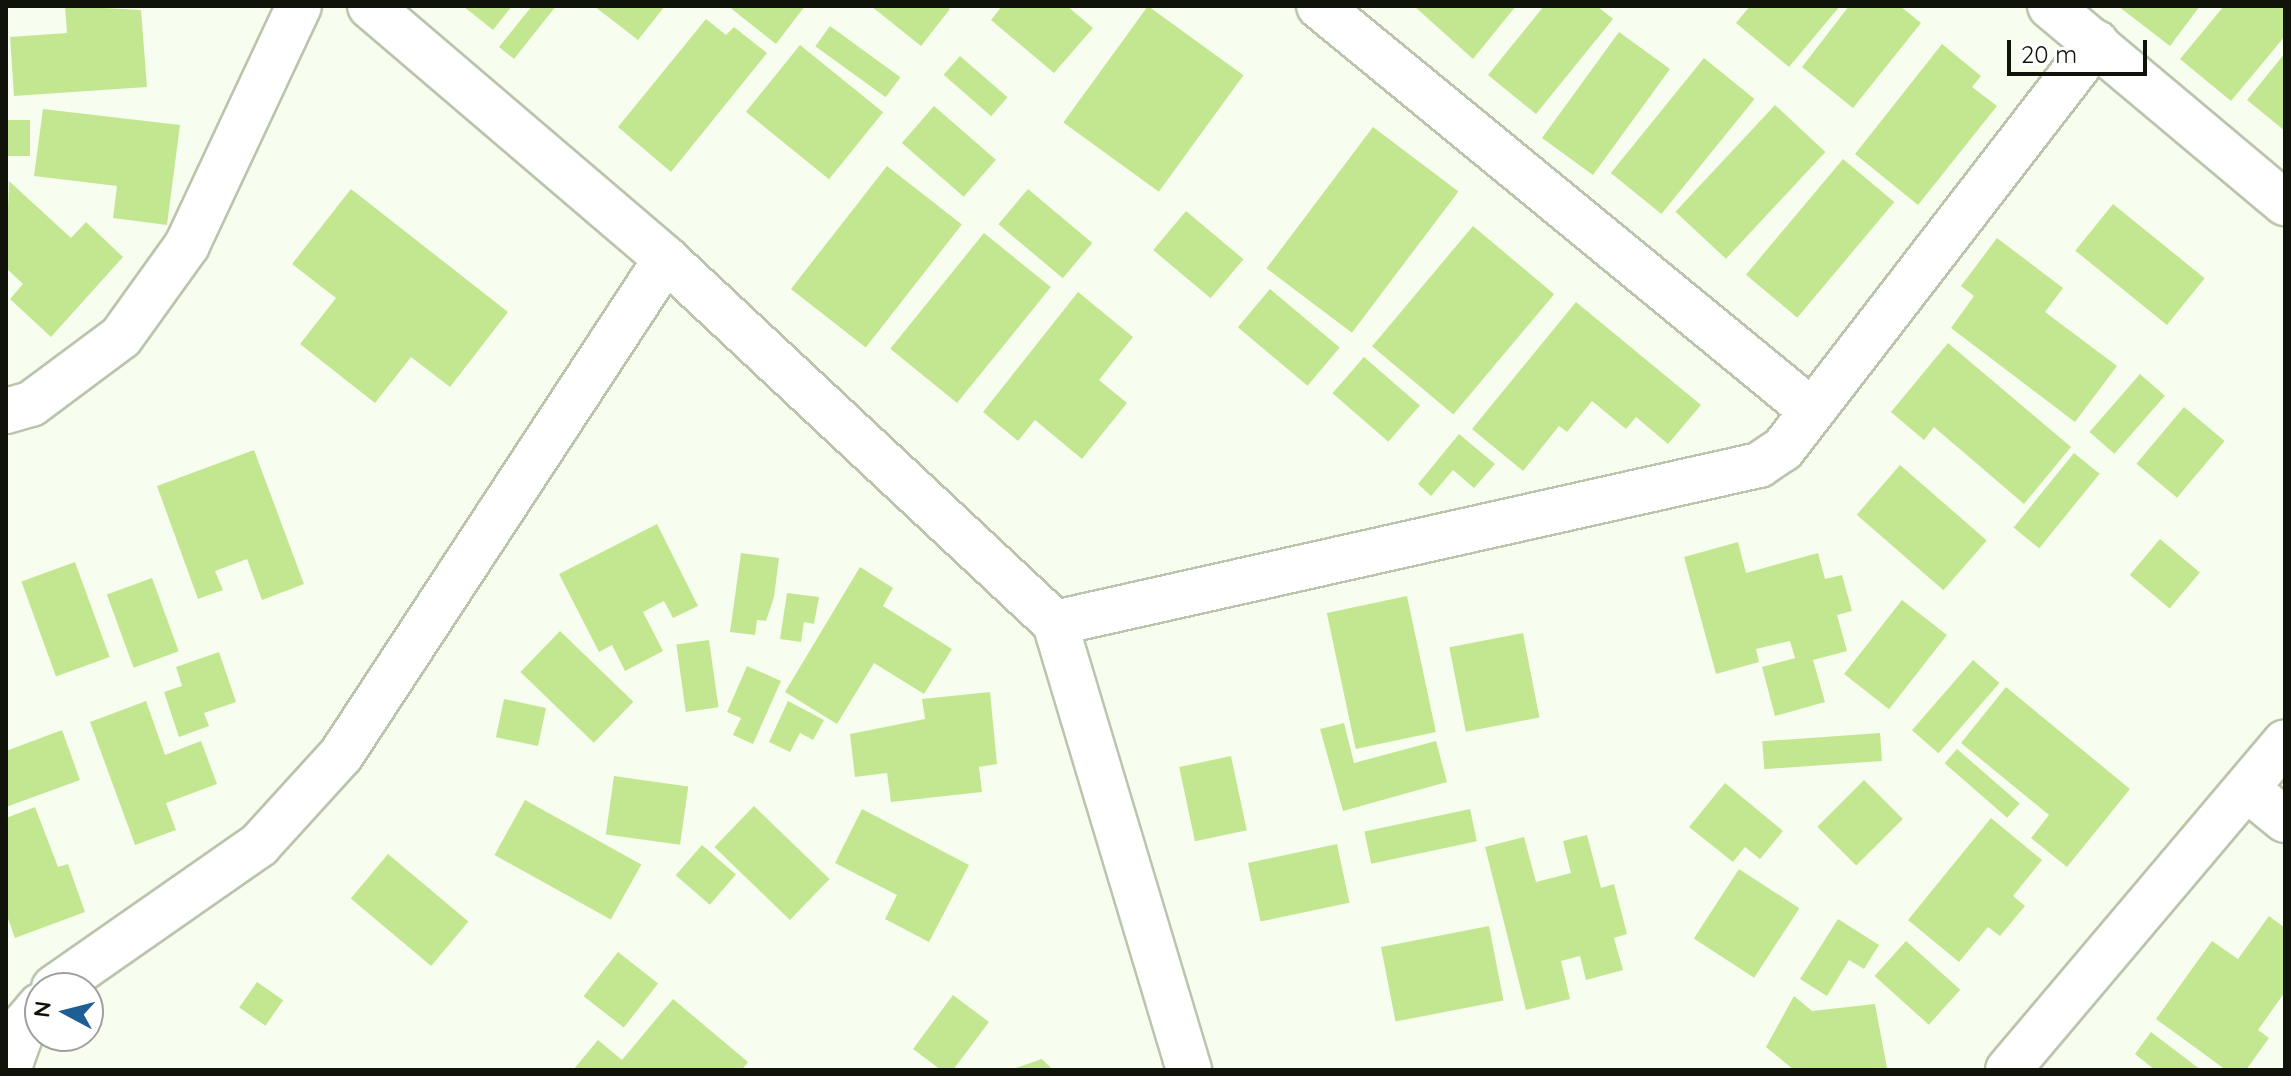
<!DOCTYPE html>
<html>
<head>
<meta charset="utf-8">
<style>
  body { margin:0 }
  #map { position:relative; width:2291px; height:1076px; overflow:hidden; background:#f7feef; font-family:Quicksand,sans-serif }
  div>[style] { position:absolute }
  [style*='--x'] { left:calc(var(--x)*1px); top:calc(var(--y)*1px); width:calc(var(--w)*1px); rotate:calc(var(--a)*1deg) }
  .building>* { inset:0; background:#c3e790; transform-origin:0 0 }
  .roads { filter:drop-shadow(2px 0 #bac5ac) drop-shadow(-2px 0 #bac5ac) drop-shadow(0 2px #bac5ac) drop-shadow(0 -2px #bac5ac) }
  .minor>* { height:44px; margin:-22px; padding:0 22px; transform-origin:22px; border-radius:22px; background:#fff }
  span { translate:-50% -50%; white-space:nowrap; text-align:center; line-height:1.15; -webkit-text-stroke:8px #fff; paint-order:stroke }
  .frame { position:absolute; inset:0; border:8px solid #0f130a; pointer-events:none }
  .north { position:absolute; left:24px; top:972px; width:80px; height:80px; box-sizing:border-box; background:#fff; border:2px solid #9fa19d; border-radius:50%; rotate:277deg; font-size:22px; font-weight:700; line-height:32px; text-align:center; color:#0f130a }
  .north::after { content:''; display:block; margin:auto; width:28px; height:36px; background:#1e5e94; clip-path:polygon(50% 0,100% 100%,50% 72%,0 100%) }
  .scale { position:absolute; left:2007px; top:40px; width:140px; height:36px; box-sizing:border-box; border:4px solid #0f130a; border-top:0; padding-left:10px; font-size:24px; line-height:28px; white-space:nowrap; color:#0f130a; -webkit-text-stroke:6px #fff; paint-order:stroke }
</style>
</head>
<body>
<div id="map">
  <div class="building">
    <i style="clip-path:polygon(65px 6px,141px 10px,147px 87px,14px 96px,10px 37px,67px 33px)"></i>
    <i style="clip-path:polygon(463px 6px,512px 6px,493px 30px)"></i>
    <i style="clip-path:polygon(532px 6px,556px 6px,514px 59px,499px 47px)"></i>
    <i style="clip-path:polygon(594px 6px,665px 6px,638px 40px)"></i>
    <i style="clip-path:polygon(728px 6px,805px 6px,776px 44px)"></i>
    <i style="clip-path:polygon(871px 6px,945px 6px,950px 9px,921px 46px)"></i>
    <i style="clip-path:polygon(1002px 6px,1067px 6px,1093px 28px,1054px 73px,991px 20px)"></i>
    <i style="left:1148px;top:6px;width:118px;height:144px;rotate:36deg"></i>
    <i style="clip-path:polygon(1414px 6px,1516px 6px,1473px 59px)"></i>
    <i style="clip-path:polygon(1544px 6px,1597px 6px,1613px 19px,1536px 114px,1488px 75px)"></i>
    <i style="clip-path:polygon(1750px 6px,1840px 6px,1789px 67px,1736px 23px)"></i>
    <i style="clip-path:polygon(1849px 6px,1900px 6px,1921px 23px,1853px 108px,1802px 67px)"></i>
    <i style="clip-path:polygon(2118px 6px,2200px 6px,2170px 46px)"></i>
    <i style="clip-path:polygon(2224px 6px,2285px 6px,2285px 36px,2231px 101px,2180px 59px)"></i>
    <i style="clip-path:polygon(706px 19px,726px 35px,734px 27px,767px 53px,671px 172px,618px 127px)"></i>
    <i style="left:830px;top:26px;width:87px;height:25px;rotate:36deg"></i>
    <i style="left:1619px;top:32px;width:63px;height:131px;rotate:36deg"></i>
    <i style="clip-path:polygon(1942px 44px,1981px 76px,1972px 87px,1997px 106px,1918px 205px,1855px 154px)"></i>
    <i style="left:800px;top:45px;width:107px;height:86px;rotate:39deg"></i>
    <i style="clip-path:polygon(2285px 53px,2285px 131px,2247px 100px)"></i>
    <i style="left:960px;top:56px;width:63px;height:25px;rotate:41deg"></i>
    <i style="left:1704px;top:58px;width:65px;height:148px;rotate:39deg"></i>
    <i style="left:1775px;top:105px;width:69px;height:146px;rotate:43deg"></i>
    <i style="left:934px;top:106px;width:82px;height:49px;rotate:41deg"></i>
    <i style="clip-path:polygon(43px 109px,180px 125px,167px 225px,113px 218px,117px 186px,34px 176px)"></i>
    <i style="left:6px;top:120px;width:24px;height:36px"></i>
    <i style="left:1373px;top:127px;width:107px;height:177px;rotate:37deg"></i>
    <i style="left:1843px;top:159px;width:67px;height:151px;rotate:40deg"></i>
    <i style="left:887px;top:166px;width:95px;height:156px;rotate:38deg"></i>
    <i style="clip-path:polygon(9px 181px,71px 238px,86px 222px,123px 257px,51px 337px,10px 299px,23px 284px,6px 268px)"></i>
    <i style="clip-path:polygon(351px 189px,508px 312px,450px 387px,411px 357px,375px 403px,300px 344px,336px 298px,292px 264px)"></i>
    <i style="left:1028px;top:189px;width:84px;height:46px;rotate:40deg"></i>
    <i style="left:2113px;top:204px;width:118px;height:60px;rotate:39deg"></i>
    <i style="left:1186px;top:211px;width:75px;height:51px;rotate:40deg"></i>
    <i style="left:1473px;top:226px;width:106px;height:157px;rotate:40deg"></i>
    <i style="left:984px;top:233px;width:86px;height:149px;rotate:39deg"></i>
    <i style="clip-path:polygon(1997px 238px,2063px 288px,2045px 312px,2117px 366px,2075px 422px,1951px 328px,1974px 296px,1961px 286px)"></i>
    <i style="left:1270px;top:289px;width:91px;height:50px;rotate:40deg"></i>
    <i style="clip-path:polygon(1078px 292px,1133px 337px,1099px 380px,1127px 403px,1082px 459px,1035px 420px,1018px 441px,983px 412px)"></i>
    <i style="clip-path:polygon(1576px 302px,1701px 405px,1668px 444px,1636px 417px,1626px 429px,1592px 401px,1567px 432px,1559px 426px,1523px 471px,1472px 429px)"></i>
    <i style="clip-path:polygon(1948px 343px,2071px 447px,2024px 504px,1934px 427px,1924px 440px,1891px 412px)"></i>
    <i style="left:1364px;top:357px;width:74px;height:48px;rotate:41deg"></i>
    <i style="left:2140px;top:374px;width:33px;height:77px;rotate:41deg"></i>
    <i style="left:2184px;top:407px;width:53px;height:74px;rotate:40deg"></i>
    <i style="clip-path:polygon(1459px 434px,1495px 464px,1474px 488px,1453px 470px,1431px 496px,1418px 484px)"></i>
    <i style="clip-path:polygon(254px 450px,304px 584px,262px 600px,247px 559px,215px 571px,223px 590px,198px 599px,157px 486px)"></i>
    <i style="left:2074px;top:453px;width:33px;height:96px;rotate:39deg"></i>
    <i style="left:1900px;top:465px;width:115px;height:66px;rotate:41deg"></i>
    <i style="clip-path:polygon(657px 524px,698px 606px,673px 618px,664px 601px,643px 612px,663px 651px,625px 671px,612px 645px,599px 652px,559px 574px)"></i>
    <i style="left:2160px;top:539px;width:52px;height:47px;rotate:40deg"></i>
    <i style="clip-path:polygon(1738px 542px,1746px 573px,1818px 553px,1825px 579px,1842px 575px,1852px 611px,1837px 615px,1847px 651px,1813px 660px,1825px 702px,1775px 716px,1762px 667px,1795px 658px,1790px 641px,1756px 649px,1759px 662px,1716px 674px,1684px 557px)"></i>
    <i style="clip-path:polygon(741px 553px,779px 558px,774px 597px,766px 621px,757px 620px,755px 635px,730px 632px)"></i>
    <i style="left:75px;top:562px;width:101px;height:57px;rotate:70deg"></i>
    <i style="clip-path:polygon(860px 567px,893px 588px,883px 606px,952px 649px,924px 694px,874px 663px,837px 724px,785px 692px)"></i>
    <i style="left:152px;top:578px;width:78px;height:48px;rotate:70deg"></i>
    <i style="clip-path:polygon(787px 593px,819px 597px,814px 624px,804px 622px,801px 642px,780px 639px)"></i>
    <i style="left:1407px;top:596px;width:139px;height:82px;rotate:78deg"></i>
    <i style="left:1902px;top:600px;width:57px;height:94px;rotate:38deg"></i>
    <i style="left:560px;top:631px;width:102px;height:57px;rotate:44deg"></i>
    <i style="left:1523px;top:633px;width:86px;height:75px;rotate:79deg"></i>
    <i style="left:709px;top:640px;width:68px;height:33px;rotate:82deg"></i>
    <i style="clip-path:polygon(219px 652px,236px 702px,204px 713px,209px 726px,179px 737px,164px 692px,182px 686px,176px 667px)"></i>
    <i style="left:1973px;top:660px;width:35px;height:93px;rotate:41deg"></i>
    <i style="clip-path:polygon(747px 666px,781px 681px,753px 744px,733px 735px,741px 718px,727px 712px)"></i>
    <i style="clip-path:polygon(2006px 687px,2130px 789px,2067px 867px,2031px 838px,2049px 815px,1961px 743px)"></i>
    <i style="clip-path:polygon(990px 692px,997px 764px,979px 767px,982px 792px,891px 802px,887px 773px,855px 777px,850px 734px,925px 719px,922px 699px)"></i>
    <i style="left:504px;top:699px;width:43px;height:39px;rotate:12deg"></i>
    <i style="clip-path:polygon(146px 701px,165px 755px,201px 741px,217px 784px,166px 803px,176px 830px,135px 845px,90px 722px)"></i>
    <i style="clip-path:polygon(788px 701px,824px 720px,813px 740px,800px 733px,790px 752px,769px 742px)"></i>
    <i style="clip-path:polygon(1344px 723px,1354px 763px,1436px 741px,1447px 782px,1343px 811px,1320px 729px)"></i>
    <i style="clip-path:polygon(62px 730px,80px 780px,6px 807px,6px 751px)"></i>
    <i style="left:1880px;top:733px;width:28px;height:118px;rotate:86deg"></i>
    <i style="left:1957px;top:749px;width:83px;height:19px;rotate:41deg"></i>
    <i style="left:1231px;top:756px;width:76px;height:53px;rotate:78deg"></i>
    <i style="left:614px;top:776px;width:75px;height:59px;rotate:8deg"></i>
    <i style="left:1864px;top:780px;width:55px;height:66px;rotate:45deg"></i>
    <i style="clip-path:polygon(1725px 783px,1783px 831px,1760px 859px,1745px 847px,1733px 862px,1689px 827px)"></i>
    <i style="left:525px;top:800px;width:133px;height:63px;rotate:29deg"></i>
    <i style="left:754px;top:806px;width:105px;height:57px;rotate:44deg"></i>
    <i style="clip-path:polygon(35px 807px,58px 867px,68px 864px,85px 912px,15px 938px,6px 913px,6px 818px)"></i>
    <i style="clip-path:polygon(862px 809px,969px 865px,929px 942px,885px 919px,897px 895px,835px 863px)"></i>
    <i style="left:1470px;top:809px;width:33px;height:108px;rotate:78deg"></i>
    <i style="clip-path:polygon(1991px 818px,2042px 860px,2013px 896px,2025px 906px,2000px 936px,1988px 927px,1959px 962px,1908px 920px)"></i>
    <i style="clip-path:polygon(1587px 835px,1601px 888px,1614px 884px,1627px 934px,1614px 938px,1623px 970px,1586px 980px,1580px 956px,1561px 961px,1570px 999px,1526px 1010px,1485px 847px,1524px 837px,1536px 882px,1571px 873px,1563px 841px)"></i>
    <i style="left:1337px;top:844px;width:60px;height:91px;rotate:78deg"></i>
    <i style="left:702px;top:845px;width:45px;height:40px;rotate:41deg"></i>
    <i style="left:388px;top:854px;width:105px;height:58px;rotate:40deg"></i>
    <i style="left:1739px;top:869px;width:72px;height:83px;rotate:33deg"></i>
    <i style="clip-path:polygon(2269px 916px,2285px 928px,2285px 992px,2258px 1030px,2269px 1038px,2246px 1070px,2226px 1070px,2156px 1019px,2212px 941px,2238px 959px)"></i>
    <i style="clip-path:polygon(1838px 919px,1879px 945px,1864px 969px,1849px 960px,1827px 996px,1800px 979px)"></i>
    <i style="left:1489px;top:926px;width:76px;height:110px;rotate:79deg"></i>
    <i style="left:1906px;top:941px;width:73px;height:47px;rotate:42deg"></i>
    <i style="left:618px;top:952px;width:51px;height:56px;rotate:38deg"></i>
    <i style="left:257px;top:982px;width:32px;height:31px;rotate:35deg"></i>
    <i style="clip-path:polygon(953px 995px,989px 1022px,953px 1070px,941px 1070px,913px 1049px)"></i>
    <i style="clip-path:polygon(1794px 996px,1812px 1011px,1875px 1004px,1887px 1068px,1794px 1070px,1766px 1047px)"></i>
    <i style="clip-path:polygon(673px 999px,748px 1062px,742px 1070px,573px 1070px,598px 1040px,622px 1060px)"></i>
    <i style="clip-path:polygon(2151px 1032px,2201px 1070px,2155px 1070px,2135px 1054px)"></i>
    <i style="clip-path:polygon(1042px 1059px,1053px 1070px,1013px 1070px,1013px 1069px)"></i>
  </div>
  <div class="roads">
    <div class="minor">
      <i style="--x:370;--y:6;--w:389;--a:40.5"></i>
      <i style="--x:666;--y:259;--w:533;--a:43.1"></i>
      <i style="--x:1055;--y:623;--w:467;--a:73.3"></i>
      <i style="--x:1319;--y:6;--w:638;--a:39.4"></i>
      <i style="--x:2050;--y:6;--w:307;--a:40"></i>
      <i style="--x:6;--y:411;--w:26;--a:-16"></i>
      <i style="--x:31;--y:404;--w:112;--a:-36.7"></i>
      <i style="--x:121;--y:337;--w:113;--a:-54.3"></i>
      <i style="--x:187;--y:245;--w:264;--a:-64.9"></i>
      <i style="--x:1055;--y:623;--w:722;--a:-12.65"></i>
      <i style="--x:1759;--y:465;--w:29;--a:-34"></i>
      <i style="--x:1783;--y:449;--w:513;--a:-52.37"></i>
      <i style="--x:2247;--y:789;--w:49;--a:39.2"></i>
      <i style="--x:54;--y:988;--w:250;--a:-34.9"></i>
      <i style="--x:259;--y:845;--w:122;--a:-47.7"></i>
      <i style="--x:341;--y:755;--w:593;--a:-56.77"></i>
      <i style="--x:8;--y:1070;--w:48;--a:-70.4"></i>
      <i style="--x:24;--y:1025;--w:25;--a:-50"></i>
      <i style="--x:2008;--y:1070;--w:429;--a:-49.8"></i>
    </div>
  </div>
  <div class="frame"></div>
  <div class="north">N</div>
  <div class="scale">20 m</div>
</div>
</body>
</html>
